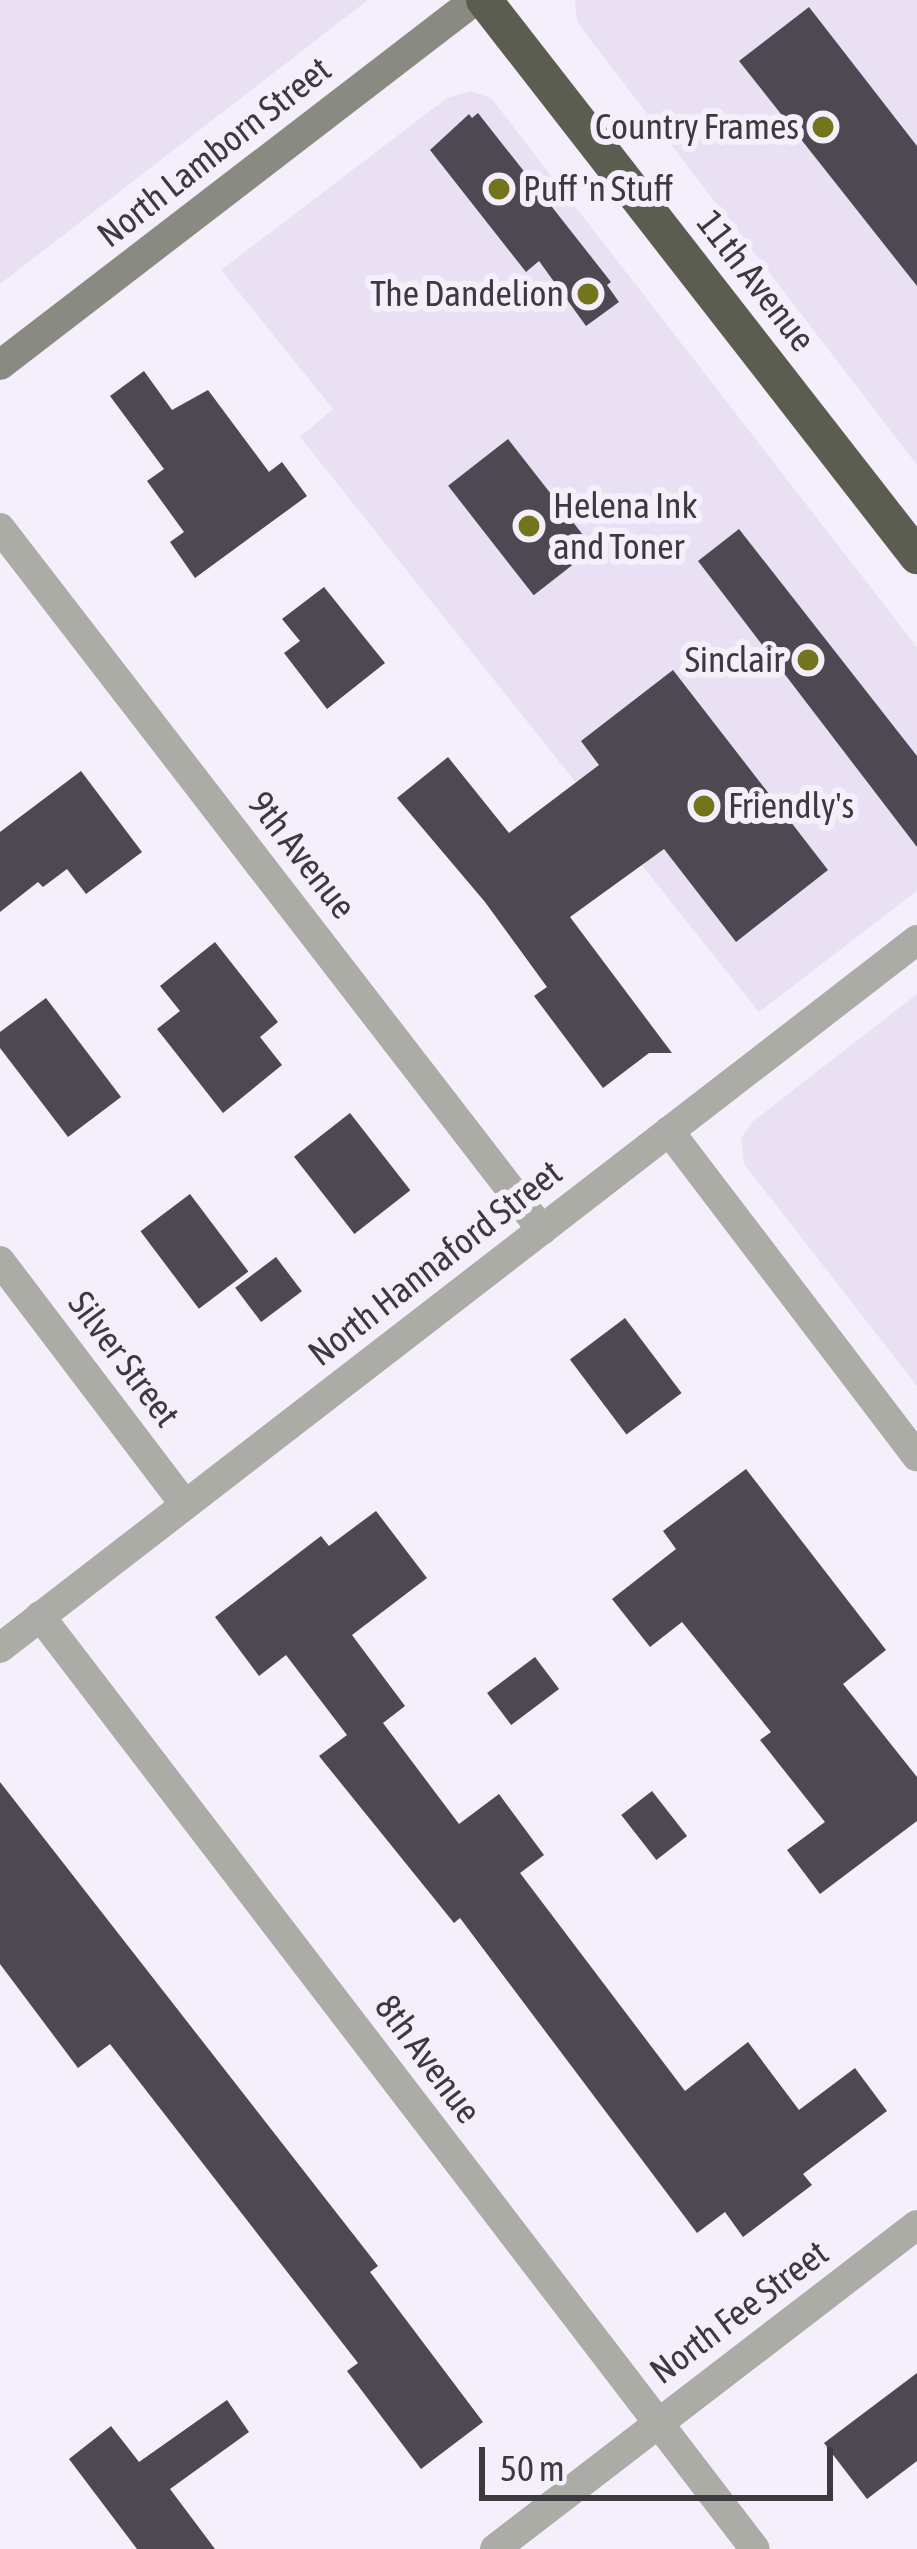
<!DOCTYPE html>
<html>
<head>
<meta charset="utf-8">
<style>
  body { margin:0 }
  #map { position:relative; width:917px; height:2549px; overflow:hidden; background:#f5eefb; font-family:"Asap Condensed",sans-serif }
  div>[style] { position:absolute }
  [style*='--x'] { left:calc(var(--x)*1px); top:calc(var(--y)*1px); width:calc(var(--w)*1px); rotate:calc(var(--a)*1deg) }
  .built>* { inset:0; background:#eae0f4 }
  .building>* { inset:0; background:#4d4852; transform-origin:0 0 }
  .street>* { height:30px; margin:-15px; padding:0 15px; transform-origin:15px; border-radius:15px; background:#abaca6 }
  .secondary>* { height:30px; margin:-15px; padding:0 15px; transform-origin:15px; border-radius:15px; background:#898a81 }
  .highway>* { height:36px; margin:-18px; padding:0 18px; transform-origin:18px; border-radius:18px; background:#5c5d51 }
  .dots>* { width:33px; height:33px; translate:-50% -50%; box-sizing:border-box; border:6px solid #f5eefb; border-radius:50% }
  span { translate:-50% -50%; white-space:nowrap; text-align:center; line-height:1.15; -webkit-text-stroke:12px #f5eefb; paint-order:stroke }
  .poi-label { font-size:36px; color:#3c3a3f }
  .right { translate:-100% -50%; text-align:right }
  .left { translate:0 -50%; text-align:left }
  .street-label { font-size:36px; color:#3c3a3f }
  .scale { position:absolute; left:479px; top:2447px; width:354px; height:54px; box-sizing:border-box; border:6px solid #3c3a3f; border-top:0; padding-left:15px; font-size:36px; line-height:42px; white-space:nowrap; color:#3c3a3f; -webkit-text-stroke:9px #f5eefb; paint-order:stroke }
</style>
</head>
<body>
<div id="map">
  <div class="built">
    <i style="clip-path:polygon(0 0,368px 0,0 284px)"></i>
    <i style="clip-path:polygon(575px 0,917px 0,917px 465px,586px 34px,577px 21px)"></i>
    <i style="clip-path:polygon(470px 91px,491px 98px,917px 647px,917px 891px,759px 1012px,300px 437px,333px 409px,221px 270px,447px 98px)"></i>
    <i style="clip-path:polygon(917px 994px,917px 1386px,744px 1164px,741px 1139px,752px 1122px)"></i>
  </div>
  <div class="building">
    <i style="clip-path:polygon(809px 7px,917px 146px,917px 286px,739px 61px)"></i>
    <i style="clip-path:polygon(478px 113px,611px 282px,607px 285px,619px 302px,586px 326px,539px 261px,526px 272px,430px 150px,469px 114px,472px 118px)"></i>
    <i style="clip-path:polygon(144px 371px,172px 410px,208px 390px,269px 472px,282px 462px,307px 496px,195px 578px,170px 542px,184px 532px,147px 481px,164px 469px,110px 396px)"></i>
    <i style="left:508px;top:439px;width:139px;height:76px;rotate:52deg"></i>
    <i style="clip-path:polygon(739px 529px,917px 756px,917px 847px,698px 561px)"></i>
    <i style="clip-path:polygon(324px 587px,385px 663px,327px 709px,284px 653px,300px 641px,282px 619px)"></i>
    <i style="clip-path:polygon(673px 670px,828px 870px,736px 942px,664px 849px,570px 917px,672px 1053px,649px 1053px,603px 1088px,534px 996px,547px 987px,485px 902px,397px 798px,448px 757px,509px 833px,599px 765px,581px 741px)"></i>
    <i style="clip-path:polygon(81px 771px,142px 852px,86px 894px,67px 869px,43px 887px,38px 882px,0 912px,0 832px)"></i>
    <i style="clip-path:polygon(215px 942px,278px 1022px,260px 1037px,282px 1065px,223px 1113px,157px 1029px,180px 1011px,160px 986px)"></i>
    <i style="clip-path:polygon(46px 998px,121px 1097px,68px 1137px,0 1048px,0 1032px)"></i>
    <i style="left:350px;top:1113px;width:98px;height:71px;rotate:52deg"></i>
    <i style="left:190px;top:1194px;width:97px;height:62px;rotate:53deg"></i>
    <i style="left:276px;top:1257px;width:43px;height:51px;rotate:53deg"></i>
    <i style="left:625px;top:1318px;width:94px;height:69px;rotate:53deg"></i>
    <i style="clip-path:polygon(746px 1469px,886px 1650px,843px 1684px,917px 1777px,917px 1821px,820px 1894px,787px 1850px,825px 1822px,760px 1740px,771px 1732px,682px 1622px,650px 1647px,612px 1599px,676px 1549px,663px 1531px)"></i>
    <i style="clip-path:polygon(376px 1511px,427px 1578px,352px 1635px,405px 1706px,383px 1723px,459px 1824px,499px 1794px,544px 1855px,520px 1873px,685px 2091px,748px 2042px,799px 2110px,855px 2068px,887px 2111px,803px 2174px,812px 2185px,743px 2237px,725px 2212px,697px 2233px,460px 1918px,454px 1923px,319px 1756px,347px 1735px,286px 1655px,259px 1676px,215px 1617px,321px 1536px,329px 1546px)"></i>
    <i style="left:535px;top:1657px;width:40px;height:60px;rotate:53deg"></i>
    <i style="clip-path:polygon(0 1782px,378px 2266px,370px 2272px,483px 2422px,421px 2469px,347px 2371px,358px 2363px,110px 2044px,78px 2068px,0 1964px)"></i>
    <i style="left:652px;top:1791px;width:57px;height:39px;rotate:52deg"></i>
    <i style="clip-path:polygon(917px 2373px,917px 2461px,867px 2499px,824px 2443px)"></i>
    <i style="clip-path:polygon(227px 2400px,249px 2432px,170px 2489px,215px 2549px,137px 2549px,69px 2459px,111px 2426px,139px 2462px)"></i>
  </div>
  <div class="street">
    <i style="--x:0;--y:528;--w:887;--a:52.33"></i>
    <i style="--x:669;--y:1131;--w:409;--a:52.7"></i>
    <i style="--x:0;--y:1261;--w:306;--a:52.8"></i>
    <i style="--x:40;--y:1616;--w:1175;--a:52.54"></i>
    <i style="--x:0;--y:1648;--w:1159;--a:-37.67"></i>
    <i style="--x:495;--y:2549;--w:532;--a:-37.52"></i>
  </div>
  <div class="secondary">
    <i style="--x:0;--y:365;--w:599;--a:-37.54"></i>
  </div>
  <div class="highway">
    <i style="--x:484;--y:0;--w:705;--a:52.09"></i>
  </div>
  <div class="dots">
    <i style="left:823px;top:127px;background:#72751c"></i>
    <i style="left:499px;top:189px;background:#72751c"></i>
    <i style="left:588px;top:294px;background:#72751c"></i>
    <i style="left:529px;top:526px;background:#72751c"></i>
    <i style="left:808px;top:660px;background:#72751c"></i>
    <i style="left:704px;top:806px;background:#72751c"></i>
  </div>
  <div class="poi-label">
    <span class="right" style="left:799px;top:127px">Country Frames</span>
    <span class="left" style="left:523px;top:189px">Puff 'n Stuff</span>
    <span class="right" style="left:564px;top:294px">The Dandelion</span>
    <span class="left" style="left:553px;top:526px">Helena Ink<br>and Toner</span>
    <span class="right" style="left:784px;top:660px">Sinclair</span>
    <span class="left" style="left:728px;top:806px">Friendly's</span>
  </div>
  <div class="street-label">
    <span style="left:214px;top:152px;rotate:-38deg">North Lamborn Street</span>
    <span style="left:756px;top:281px;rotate:52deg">11th Avenue</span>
    <span style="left:302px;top:855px;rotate:52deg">9th Avenue</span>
    <span style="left:435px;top:1263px;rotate:-38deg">North Hannaford Street</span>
    <span style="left:124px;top:1359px;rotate:53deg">Silver Street</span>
    <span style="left:428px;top:2059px;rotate:53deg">8th Avenue</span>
    <span style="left:739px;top:2312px;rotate:-37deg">North Fee Street</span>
  </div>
  <div class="scale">50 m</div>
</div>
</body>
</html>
